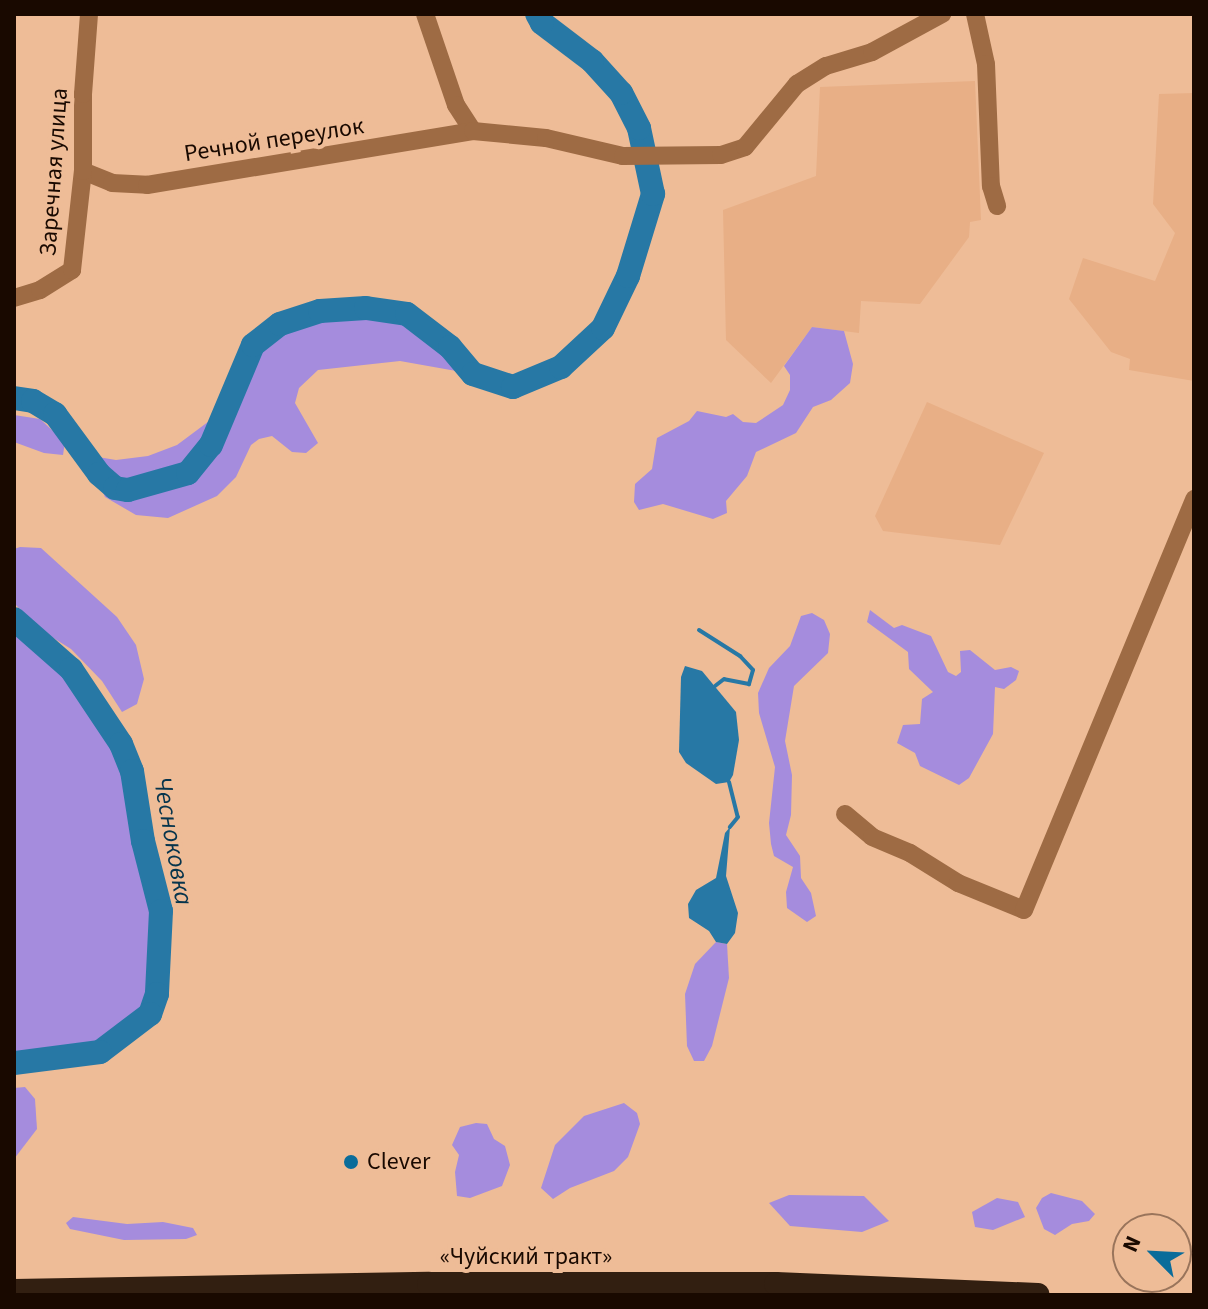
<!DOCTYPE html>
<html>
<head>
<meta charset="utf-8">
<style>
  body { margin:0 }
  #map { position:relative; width:1208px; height:1309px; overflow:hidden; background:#eebc97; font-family:"Source Sans 3",sans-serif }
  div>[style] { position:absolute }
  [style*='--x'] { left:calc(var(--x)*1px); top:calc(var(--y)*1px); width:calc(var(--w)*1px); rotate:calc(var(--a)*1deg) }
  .built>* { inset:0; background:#e8af86 }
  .green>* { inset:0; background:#a58cdd }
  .water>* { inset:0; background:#2778a5 }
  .stream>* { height:4px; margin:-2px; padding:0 2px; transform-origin:2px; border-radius:2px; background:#2778a5 }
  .river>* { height:24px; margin:-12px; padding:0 12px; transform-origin:12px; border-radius:12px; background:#2778a5 }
  .minor>* { height:18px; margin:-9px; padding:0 9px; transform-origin:9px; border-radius:9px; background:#9e6b44 }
  .highway>* { height:24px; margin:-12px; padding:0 12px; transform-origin:12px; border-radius:12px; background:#321f11 }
  .dots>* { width:22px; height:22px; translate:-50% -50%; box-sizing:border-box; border:4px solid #eebc97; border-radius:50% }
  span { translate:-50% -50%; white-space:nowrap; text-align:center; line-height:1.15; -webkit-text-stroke:8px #eebc97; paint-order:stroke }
  .street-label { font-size:24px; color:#190900 }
  .poi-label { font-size:24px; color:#190900 }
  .left { translate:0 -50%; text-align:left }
  .water-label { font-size:26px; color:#06344c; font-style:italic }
  .frame { position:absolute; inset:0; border:16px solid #190900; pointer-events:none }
  .north { position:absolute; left:1112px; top:1213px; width:80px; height:80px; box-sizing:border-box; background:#eebc97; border:2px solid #99745b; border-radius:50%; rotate:294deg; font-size:22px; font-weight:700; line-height:32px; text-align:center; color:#190900 }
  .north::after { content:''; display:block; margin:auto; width:28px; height:36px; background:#0a6c9a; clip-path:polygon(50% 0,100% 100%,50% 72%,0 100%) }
</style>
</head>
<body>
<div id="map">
  <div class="built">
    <i style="clip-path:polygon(975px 81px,981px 220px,970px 222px,969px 237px,920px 304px,861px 301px,859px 333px,812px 327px,771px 383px,726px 340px,723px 210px,816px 176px,820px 87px)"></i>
    <i style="clip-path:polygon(1194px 93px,1194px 381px,1129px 370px,1130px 359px,1111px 352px,1069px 299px,1083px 258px,1155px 281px,1175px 233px,1153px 204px,1159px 94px)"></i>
    <i style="clip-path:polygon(927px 402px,1044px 453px,1000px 545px,883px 531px,875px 516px)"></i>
  </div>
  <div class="green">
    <i style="clip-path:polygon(366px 308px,407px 314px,450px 347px,473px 374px,400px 361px,318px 370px,299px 388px,295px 403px,318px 443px,306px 453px,292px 452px,272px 436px,259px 439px,251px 445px,236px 477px,217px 496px,168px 518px,136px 515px,105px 497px,86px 455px,116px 460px,148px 456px,177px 445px,228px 407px,253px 345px,280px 324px,320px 311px)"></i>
    <i style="clip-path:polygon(812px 327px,844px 331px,853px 364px,850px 383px,831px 400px,813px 407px,796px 433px,756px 452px,747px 476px,726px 501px,727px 513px,713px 519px,663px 504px,639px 510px,634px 502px,635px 484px,652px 469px,657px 438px,689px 421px,697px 411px,726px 417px,733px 414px,743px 422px,756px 423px,783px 405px,790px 390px,790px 375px,784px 366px)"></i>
    <i style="clip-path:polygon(14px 415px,40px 419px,65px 442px,63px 455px,44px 453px,14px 442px)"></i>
    <i style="clip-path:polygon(20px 547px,41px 548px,117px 617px,136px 645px,144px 679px,137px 704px,122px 712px,102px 681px,71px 649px,39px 629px,14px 603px,14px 549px)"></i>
    <i style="clip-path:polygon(870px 610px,894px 628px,902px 625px,931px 636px,948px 672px,956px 676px,961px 672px,960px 651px,970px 650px,995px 670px,1011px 667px,1019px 671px,1016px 680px,1004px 689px,995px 687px,993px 734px,969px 778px,959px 785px,920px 766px,915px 753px,897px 743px,903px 725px,920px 724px,922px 699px,933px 692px,909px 669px,908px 652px,867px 622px)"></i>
    <i style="clip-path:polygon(812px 613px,824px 620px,830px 634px,828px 653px,794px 686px,785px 741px,792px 775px,791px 815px,786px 835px,800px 856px,801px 878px,811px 893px,816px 916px,807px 922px,787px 908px,786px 892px,793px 867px,774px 856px,771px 844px,769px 823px,775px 767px,759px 713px,758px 693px,769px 668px,790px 646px,801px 616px)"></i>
    <i style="clip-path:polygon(14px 619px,71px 669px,121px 744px,132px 771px,143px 841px,161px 911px,157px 994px,150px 1014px,100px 1052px,14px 1063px)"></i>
    <i style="clip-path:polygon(716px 942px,727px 944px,729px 978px,712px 1046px,704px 1061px,694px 1061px,687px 1046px,685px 994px,695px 964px)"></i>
    <i style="clip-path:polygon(25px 1087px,35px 1099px,37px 1129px,14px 1159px,14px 1088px)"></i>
    <i style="clip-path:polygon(624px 1103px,637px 1113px,640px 1124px,628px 1157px,614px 1171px,570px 1188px,553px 1199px,541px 1188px,555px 1145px,584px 1116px)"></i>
    <i style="clip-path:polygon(476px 1123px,487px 1124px,494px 1139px,505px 1146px,510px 1165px,502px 1186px,470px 1198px,457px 1196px,455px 1172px,459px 1155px,452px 1145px,460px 1127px)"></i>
    <i style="clip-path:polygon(1051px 1193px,1082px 1201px,1095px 1214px,1089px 1221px,1072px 1224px,1055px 1235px,1044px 1229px,1036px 1208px,1042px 1198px)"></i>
    <i style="clip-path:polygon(789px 1195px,864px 1196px,889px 1221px,862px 1232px,790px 1226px,769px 1203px)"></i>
    <i style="clip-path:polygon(997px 1198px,1018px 1202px,1025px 1217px,993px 1230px,975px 1227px,972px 1212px)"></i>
    <i style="clip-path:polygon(73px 1217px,127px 1224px,163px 1222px,193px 1228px,197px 1235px,186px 1239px,124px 1240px,70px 1229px,66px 1223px)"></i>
  </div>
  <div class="water">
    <i style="clip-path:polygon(685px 666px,702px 671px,736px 712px,739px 740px,733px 775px,729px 782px,716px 784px,686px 763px,679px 752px,681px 677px)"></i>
    <i style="clip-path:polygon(730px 827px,726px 876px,738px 913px,735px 933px,727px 944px,716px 942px,709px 931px,689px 918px,688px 904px,696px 890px,716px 878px,725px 833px)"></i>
  </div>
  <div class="stream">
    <i style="--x:699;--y:630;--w:49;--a:32.4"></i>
    <i style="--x:740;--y:656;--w:19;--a:47"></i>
    <i style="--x:753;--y:670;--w:15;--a:106"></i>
    <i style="--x:749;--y:684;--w:25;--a:-169"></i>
    <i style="--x:724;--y:679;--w:11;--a:142"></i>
    <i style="--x:729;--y:782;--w:36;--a:76"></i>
    <i style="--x:738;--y:817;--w:13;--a:129"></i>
  </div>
  <div class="river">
    <i style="--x:14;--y:398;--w:19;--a:9"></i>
    <i style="--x:33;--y:401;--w:26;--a:31"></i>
    <i style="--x:55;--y:414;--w:74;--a:53.7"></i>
    <i style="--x:99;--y:474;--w:21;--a:41"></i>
    <i style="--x:115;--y:488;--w:13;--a:9"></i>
    <i style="--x:128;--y:490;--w:62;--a:-15.8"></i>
    <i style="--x:188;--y:473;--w:36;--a:-51"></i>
    <i style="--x:211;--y:445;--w:108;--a:-67.2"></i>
    <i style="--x:253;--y:345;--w:34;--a:-38"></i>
    <i style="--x:280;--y:324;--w:42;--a:-18"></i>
    <i style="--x:320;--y:311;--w:46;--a:-3.7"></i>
    <i style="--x:366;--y:308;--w:41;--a:8.3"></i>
    <i style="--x:407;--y:314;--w:54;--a:37.5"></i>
    <i style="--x:450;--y:347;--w:35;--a:50"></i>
    <i style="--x:473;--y:374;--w:42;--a:18"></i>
    <i style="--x:513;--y:387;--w:52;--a:-22.6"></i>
    <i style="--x:561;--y:367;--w:57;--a:-42.9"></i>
    <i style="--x:603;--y:328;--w:58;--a:-64.3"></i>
    <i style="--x:628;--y:276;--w:86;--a:-73"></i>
    <i style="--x:653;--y:194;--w:67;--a:-102"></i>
    <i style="--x:639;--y:128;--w:39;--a:-117"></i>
    <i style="--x:621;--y:93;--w:43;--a:-132.2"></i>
    <i style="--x:592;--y:61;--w:63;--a:-142.8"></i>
    <i style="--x:542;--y:23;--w:10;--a:-119"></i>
    <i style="--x:14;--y:619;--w:76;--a:41.3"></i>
    <i style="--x:71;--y:669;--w:90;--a:56.3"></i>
    <i style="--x:121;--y:744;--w:29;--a:68"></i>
    <i style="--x:132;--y:771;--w:71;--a:81.1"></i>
    <i style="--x:143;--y:841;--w:72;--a:75.6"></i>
    <i style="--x:161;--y:911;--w:83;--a:92.8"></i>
    <i style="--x:157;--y:994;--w:21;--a:109"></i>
    <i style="--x:150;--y:1014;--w:63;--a:142.8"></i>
    <i style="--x:100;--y:1052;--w:87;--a:172.7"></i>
  </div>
  <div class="minor">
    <i style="--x:425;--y:14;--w:96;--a:71.2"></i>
    <i style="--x:456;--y:105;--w:31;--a:57"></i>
    <i style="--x:975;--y:14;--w:51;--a:77.6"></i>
    <i style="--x:986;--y:64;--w:122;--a:87.7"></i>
    <i style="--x:991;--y:186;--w:21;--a:73"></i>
    <i style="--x:83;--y:171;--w:31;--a:22"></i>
    <i style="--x:112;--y:183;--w:35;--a:3"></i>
    <i style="--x:147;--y:185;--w:330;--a:-9.4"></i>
    <i style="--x:473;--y:131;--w:73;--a:5.5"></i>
    <i style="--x:546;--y:138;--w:79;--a:13.2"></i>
    <i style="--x:623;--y:156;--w:98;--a:-0.6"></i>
    <i style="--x:721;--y:155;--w:25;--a:-18"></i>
    <i style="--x:745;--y:147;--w:82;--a:-50.5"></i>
    <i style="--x:797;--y:84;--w:34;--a:-32"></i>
    <i style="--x:826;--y:66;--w:48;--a:-16.9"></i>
    <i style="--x:872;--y:52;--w:80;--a:-28.5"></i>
    <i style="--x:14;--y:298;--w:27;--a:-17"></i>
    <i style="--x:40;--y:290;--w:38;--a:-32"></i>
    <i style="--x:72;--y:270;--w:100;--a:-83.7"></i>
    <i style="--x:83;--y:171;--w:77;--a:-90"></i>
    <i style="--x:83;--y:94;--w:80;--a:-85.7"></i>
    <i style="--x:845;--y:814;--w:35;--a:40"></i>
    <i style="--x:872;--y:837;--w:41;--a:22.8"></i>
    <i style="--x:910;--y:853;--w:57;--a:32"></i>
    <i style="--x:958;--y:883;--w:71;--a:22.2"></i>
    <i style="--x:1024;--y:910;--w:445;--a:-67.5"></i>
  </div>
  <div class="highway">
    <i style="--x:14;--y:1291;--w:415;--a:-1"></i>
    <i style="--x:429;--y:1284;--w:347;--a:0"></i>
    <i style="--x:776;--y:1284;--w:262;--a:2.4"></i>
  </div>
  <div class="dots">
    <i style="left:351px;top:1162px;background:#0a6c9a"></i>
  </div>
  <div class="street-label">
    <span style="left:274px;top:140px;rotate:-9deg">Речной переулок</span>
    <span style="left:54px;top:172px;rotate:-86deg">Заречная улица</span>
    <span style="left:526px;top:1257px">«Чуйский тракт»</span>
  </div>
  <div class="poi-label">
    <span class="left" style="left:367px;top:1162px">Clever</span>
  </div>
  <div class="water-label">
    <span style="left:173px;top:841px;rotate:80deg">Чесноковка</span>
  </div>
  <div class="frame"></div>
  <div class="north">N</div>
</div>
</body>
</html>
